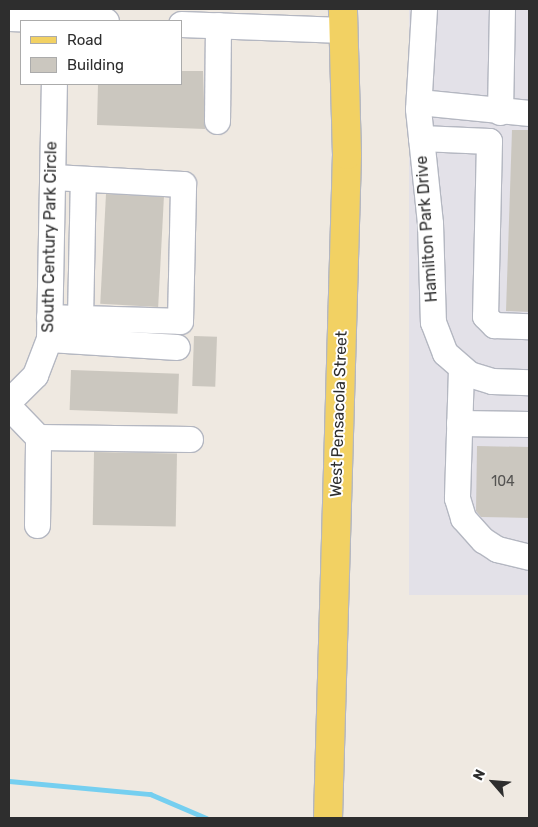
<!DOCTYPE html>
<html>
<head>
<meta charset="utf-8">
<style>
  body { margin:0 }
  #map { position:relative; width:538px; height:827px; overflow:hidden; background:#efe9e1; font-family:Rubik,sans-serif }
  div>[style] { position:absolute }
  [style*='--x'] { left:calc(var(--x)*1px); top:calc(var(--y)*1px); width:calc(var(--w)*1px); rotate:calc(var(--a)*1deg) }
  .industrial>* { inset:0; background:#e3e1e8; transform-origin:0 0 }
  .stream>* { height:5px; margin:-2.5px; padding:0 2.5px; transform-origin:2.5px; border-radius:2.5px; background:#75cff0 }
  .building>* { inset:0; background:#cbc7bf; transform-origin:0 0 }
  .roads { filter:drop-shadow(1px 0 #b4b7c1) drop-shadow(-1px 0 #b4b7c1) drop-shadow(0 1px #b4b7c1) drop-shadow(0 -1px #b4b7c1) }
  .minor>* { height:25px; margin:-12.5px; padding:0 12.5px; transform-origin:12.5px; border-radius:12.5px; background:#fff }
  .major>* { height:28px; margin:-14px; padding:0 14px; transform-origin:14px; border-radius:14px; background:#f2d163 }
  span { translate:-50% -50%; white-space:nowrap; text-align:center; line-height:1.15; -webkit-text-stroke:4px #fff; paint-order:stroke }
  .number-label { font-size:14px; color:#555452 }
  .number-label span { -webkit-text-stroke-width:0 }
  .street-label { font-size:16px; color:#2e2e2e }
  .frame { position:absolute; inset:0; border:10px solid #2e2e2e; pointer-events:none }
  .legend { position:absolute; left:20px; top:20px; width:162px; height:65px; box-sizing:border-box; background:#fff; border:1px solid #ababab; margin:0; padding:6px 9px; list-style:none; font-size:15px; color:#2e2e2e }
  .legend li { display:flex; align-items:center; gap:10px; height:25px }
  .legend b { width:25px; border:1px solid #ababab }
  .north { position:absolute; left:468px; top:757px; width:50px; height:50px; -webkit-text-stroke:4px #fff; paint-order:stroke; rotate:297deg; font-size:14px; font-weight:700; line-height:20px; text-align:center; color:#2e2e2e }
  .north::after { content:''; display:block; margin:auto; width:18px; height:22px; background:#2e2e2e; clip-path:polygon(50% 0,100% 100%,50% 72%,0 100%) }
</style>
</head>
<body>
<div id="map">
  <div class="industrial">
    <i style="left:409px;top:9px;width:120px;height:586px"></i>
  </div>
  <div class="stream">
    <i style="--x:9;--y:781;--w:142;--a:5.3"></i>
    <i style="--x:150;--y:794;--w:61;--a:23.2"></i>
  </div>
  <div class="building">
    <i style="clip-path:polygon(181px 71px,203px 71px,205px 129px,97px 125px,98px 84px,181px 84px)"></i>
    <i style="clip-path:polygon(512px 130px,529px 130px,529px 312px,506px 311px)"></i>
    <i style="left:106px;top:194px;width:58px;height:110px;rotate:3deg"></i>
    <i style="left:194px;top:336px;width:23px;height:50px;rotate:2deg"></i>
    <i style="left:71px;top:370px;width:108px;height:40px;rotate:2deg"></i>
    <i style="clip-path:polygon(477px 446px,529px 447px,529px 518px,481px 517px,476px 511px)"></i>
    <i style="left:94px;top:452px;width:83px;height:73px;rotate:1deg"></i>
  </div>
  <div class="roads">
    <div class="minor">
      <i style="--x:424;--y:9;--w:100;--a:93.4"></i>
      <i style="--x:418;--y:109;--w:115;--a:84"></i>
      <i style="--x:430;--y:223;--w:99;--a:88.3"></i>
      <i style="--x:433;--y:322;--w:33;--a:69"></i>
      <i style="--x:445;--y:353;--w:32;--a:41"></i>
      <i style="--x:469;--y:374;--w:24;--a:17"></i>
      <i style="--x:492;--y:381;--w:37;--a:2"></i>
      <i style="--x:9;--y:18;--w:97;--a:1.8"></i>
      <i style="--x:181;--y:24;--w:162;--a:2.1"></i>
      <i style="--x:419;--y:102;--w:111;--a:5.7"></i>
      <i style="--x:500;--y:112;--w:103;--a:-88.9"></i>
      <i style="--x:217;--y:121;--w:96;--a:-89.4"></i>
      <i style="--x:421;--y:138;--w:68;--a:2.5"></i>
      <i style="--x:489;--y:141;--w:175;--a:91.3"></i>
      <i style="--x:485;--y:316;--w:13;--a:45"></i>
      <i style="--x:494;--y:325;--w:35;--a:2"></i>
      <i style="--x:49;--y:317;--w:131;--a:1.7"></i>
      <i style="--x:180;--y:321;--w:137;--a:-88.7"></i>
      <i style="--x:183;--y:184;--w:131;--a:-176.9"></i>
      <i style="--x:80;--y:318;--w:139;--a:-88.8"></i>
      <i style="--x:49;--y:339;--w:128;--a:3.6"></i>
      <i style="--x:461;--y:369;--w:129;--a:91.8"></i>
      <i style="--x:457;--y:498;--w:21;--a:73"></i>
      <i style="--x:463;--y:518;--w:30;--a:48"></i>
      <i style="--x:483;--y:540;--w:17;--a:33"></i>
      <i style="--x:497;--y:549;--w:33;--a:14"></i>
      <i style="--x:9;--y:401;--w:37;--a:-45"></i>
      <i style="--x:35;--y:375;--w:39;--a:-69"></i>
      <i style="--x:49;--y:339;--w:255;--a:-88.9"></i>
      <i style="--x:9;--y:407;--w:42;--a:46"></i>
      <i style="--x:38;--y:437;--w:152;--a:0.8"></i>
      <i style="--x:459;--y:423;--w:70;--a:0.8"></i>
      <i style="--x:37;--y:525;--w:88;--a:-89.3"></i>
    </div>
    <div class="major">
      <i style="--x:328;--y:818;--w:663;--a:-88.36"></i>
      <i style="--x:347;--y:155;--w:146;--a:-91.6"></i>
    </div>
  </div>
  <div class="number-label">
    <span style="left:503px;top:482px">104</span>
  </div>
  <div class="street-label">
    <span style="left:427px;top:229px;rotate:-94deg">Hamilton Park Drive</span>
    <span style="left:50px;top:237px;rotate:-89deg">South Century Park Circle</span>
    <span style="left:339px;top:414px;rotate:-88deg">West Pensacola Street</span>
  </div>
  <div class="frame"></div>
  <ul class="legend">
  <li><b style="height:6px;background:#f2d163"></b>Road</li>
  <li><b style="height:14px;background:#cbc7bf"></b>Building</li>
  </ul>
  <div class="north">N</div>
</div>
</body>
</html>
